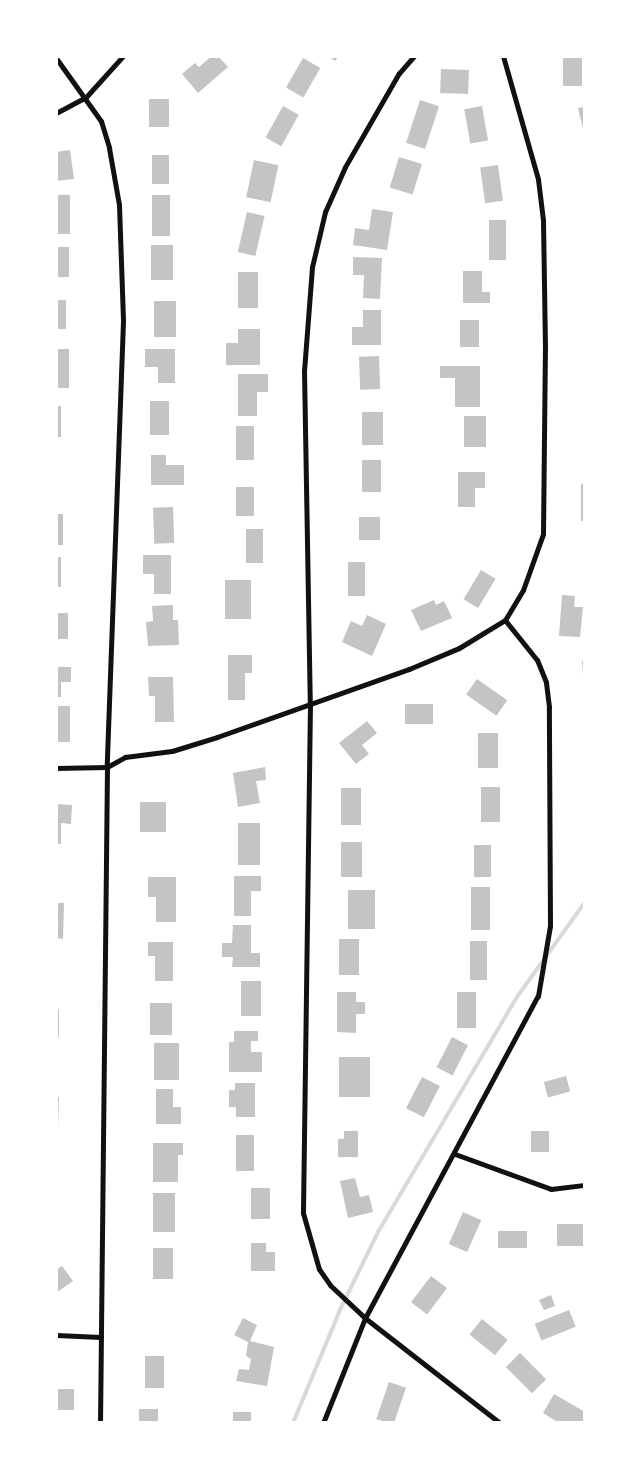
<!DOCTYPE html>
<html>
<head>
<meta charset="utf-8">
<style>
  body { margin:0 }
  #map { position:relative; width:641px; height:1479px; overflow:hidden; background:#fff; font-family:Mulish,sans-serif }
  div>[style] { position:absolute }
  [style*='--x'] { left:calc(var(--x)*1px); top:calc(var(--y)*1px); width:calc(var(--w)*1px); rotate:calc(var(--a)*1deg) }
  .stream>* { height:4px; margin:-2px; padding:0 2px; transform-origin:2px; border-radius:2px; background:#d9d9d9 }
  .building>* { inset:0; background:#c4c4c4; transform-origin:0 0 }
  .minor>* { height:5px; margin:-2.5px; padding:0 2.5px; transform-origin:2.5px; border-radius:2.5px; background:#111 }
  span { translate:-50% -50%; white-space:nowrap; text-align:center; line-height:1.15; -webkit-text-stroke:5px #fff; paint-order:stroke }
  .frame { position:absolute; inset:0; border:58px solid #fff; pointer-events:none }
</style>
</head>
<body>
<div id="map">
  <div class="stream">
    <i style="--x:293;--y:1423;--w:122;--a:-67.4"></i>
    <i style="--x:340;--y:1310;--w:87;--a:-64"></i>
    <i style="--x:378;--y:1232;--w:273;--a:-59.4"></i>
    <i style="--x:517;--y:997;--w:117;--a:-54.4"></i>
  </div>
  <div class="building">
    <i style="clip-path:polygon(212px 56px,218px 56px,228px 67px,198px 93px,182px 74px,195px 63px,199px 67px)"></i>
    <i style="clip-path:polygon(328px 56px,339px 56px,335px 61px)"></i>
    <i style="left:563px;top:56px;width:19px;height:30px"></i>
    <i style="left:303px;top:58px;width:20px;height:34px;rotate:30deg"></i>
    <i style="left:441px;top:69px;width:28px;height:24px;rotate:2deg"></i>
    <i style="left:149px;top:99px;width:20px;height:28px"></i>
    <i style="left:420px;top:100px;width:20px;height:45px;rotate:18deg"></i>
    <i style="left:283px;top:106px;width:18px;height:36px;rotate:29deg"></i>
    <i style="left:482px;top:106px;width:35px;height:18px;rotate:80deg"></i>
    <i style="clip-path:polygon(585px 107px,585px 133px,584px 133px,578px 108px)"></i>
    <i style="clip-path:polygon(70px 150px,74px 179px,56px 181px,56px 152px)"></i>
    <i style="left:152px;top:155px;width:17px;height:29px"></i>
    <i style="left:399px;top:157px;width:24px;height:32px;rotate:17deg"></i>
    <i style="left:254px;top:160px;width:25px;height:38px;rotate:12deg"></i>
    <i style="left:498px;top:165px;width:36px;height:18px;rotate:82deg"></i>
    <i style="left:56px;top:195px;width:14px;height:39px"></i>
    <i style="left:152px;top:195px;width:18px;height:41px"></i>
    <i style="clip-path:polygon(372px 209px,393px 212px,387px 250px,353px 245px,355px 228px,369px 230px)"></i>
    <i style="left:247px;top:212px;width:18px;height:41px;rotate:13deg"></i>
    <i style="left:489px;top:220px;width:17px;height:40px"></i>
    <i style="left:151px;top:245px;width:22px;height:35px"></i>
    <i style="left:56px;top:247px;width:13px;height:30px"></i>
    <i style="clip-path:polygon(353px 257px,382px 258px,380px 299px,363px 298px,364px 275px,353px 275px)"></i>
    <i style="clip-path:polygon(463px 271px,482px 271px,482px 292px,490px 292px,490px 303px,463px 303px)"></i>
    <i style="left:238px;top:272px;width:20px;height:36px"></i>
    <i style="left:56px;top:300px;width:10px;height:29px"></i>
    <i style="left:154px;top:301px;width:22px;height:36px"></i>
    <i style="clip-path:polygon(363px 310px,381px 310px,381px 345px,352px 345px,352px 327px,363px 327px)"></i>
    <i style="left:460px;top:320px;width:19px;height:27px"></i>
    <i style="clip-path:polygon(238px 329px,260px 329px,260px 365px,226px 365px,226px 343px,238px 343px)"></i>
    <i style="left:56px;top:349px;width:13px;height:39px"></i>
    <i style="clip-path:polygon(145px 349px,175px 349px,175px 383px,158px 383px,158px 367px,145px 367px)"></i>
    <i style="left:379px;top:356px;width:33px;height:20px;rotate:88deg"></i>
    <i style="clip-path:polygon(440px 366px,480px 366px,480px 407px,455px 407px,455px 378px,440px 378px)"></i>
    <i style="clip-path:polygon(238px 374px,268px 374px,268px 392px,257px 392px,257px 416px,238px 416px)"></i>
    <i style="left:150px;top:401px;width:19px;height:34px"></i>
    <i style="left:56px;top:406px;width:5px;height:31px"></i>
    <i style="left:362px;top:412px;width:21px;height:33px"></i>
    <i style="left:464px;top:416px;width:22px;height:31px"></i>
    <i style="left:236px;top:426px;width:18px;height:34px"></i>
    <i style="clip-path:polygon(151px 455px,166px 455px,166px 465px,184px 465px,184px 485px,151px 485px)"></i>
    <i style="left:362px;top:460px;width:19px;height:32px"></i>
    <i style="clip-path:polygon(458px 472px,485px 472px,485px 488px,475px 488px,475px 507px,458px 507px)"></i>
    <i style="left:581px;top:484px;width:4px;height:37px"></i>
    <i style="left:236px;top:487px;width:18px;height:29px"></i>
    <i style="left:173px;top:507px;width:36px;height:20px;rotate:88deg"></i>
    <i style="left:56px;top:514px;width:7px;height:31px"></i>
    <i style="left:359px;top:517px;width:21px;height:23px"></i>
    <i style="left:246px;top:529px;width:17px;height:34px"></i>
    <i style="clip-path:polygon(143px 555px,171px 555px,171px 594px,154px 594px,154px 574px,143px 574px)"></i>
    <i style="left:56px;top:557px;width:5px;height:30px"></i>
    <i style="left:348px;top:562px;width:17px;height:34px"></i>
    <i style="left:481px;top:570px;width:17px;height:34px;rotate:31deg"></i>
    <i style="left:225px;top:580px;width:26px;height:39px"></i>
    <i style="clip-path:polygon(562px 595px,575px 596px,574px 607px,583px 607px,580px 637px,559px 636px)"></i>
    <i style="clip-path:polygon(434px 600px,436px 605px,444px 601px,452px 618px,421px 631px,411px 610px)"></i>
    <i style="clip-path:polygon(173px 605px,173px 620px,178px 620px,179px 645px,148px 646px,146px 622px,153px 621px,152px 606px)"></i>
    <i style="left:56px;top:613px;width:12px;height:26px"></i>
    <i style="clip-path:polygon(367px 615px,386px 624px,372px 656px,342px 642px,351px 621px,362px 626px)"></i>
    <i style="clip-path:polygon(228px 655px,252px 655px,252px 673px,245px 673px,245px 700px,228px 700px)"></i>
    <i style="clip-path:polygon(582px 661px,585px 661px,585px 675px,583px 675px)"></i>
    <i style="clip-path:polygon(56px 667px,71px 667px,71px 682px,61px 682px,61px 697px,56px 697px)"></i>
    <i style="clip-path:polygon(148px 677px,173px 677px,174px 722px,155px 722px,155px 696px,149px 696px)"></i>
    <i style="left:477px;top:679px;width:37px;height:19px;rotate:35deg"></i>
    <i style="left:405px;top:704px;width:28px;height:20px"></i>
    <i style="left:56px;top:706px;width:14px;height:36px"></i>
    <i style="clip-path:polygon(367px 721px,377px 733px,362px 745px,369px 754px,356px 764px,339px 743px)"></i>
    <i style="left:478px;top:733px;width:20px;height:35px"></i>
    <i style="clip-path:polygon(265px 767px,266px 780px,256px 781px,260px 803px,238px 807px,233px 773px)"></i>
    <i style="left:481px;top:787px;width:19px;height:35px"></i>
    <i style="left:341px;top:788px;width:20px;height:37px"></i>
    <i style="left:140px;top:802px;width:26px;height:30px"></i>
    <i style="clip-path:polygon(56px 804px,72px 805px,71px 824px,61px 823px,61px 844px,56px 844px)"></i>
    <i style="left:238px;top:823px;width:22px;height:42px"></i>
    <i style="left:341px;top:842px;width:21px;height:35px"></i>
    <i style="left:474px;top:845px;width:17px;height:32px"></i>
    <i style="clip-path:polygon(234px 876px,261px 876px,261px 891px,251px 891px,251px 916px,234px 916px)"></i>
    <i style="clip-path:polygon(148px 877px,176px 877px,176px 922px,156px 922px,156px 897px,148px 897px)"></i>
    <i style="left:471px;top:887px;width:19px;height:43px"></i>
    <i style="left:348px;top:890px;width:27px;height:39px"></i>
    <i style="clip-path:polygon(56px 903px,64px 903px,63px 939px,56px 938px)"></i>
    <i style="clip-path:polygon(233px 925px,251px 925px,251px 953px,260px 953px,260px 967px,232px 967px,233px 957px,222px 957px,222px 943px,232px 943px)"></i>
    <i style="left:339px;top:939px;width:20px;height:36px"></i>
    <i style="left:470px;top:941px;width:17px;height:39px"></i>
    <i style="clip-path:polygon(148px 942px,173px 942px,173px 981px,155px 981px,155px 956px,148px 956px)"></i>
    <i style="left:241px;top:981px;width:20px;height:35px"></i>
    <i style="clip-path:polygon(337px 992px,356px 992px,356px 1002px,365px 1002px,365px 1014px,356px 1014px,356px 1033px,337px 1032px)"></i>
    <i style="left:457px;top:992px;width:19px;height:36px"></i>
    <i style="left:150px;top:1003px;width:22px;height:32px"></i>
    <i style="left:56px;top:1009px;width:3px;height:28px"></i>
    <i style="clip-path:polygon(234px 1031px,258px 1031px,258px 1041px,251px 1041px,251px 1052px,262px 1052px,262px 1072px,229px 1072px,229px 1042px,234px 1042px)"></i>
    <i style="left:452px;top:1037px;width:18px;height:34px;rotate:27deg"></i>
    <i style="left:154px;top:1043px;width:25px;height:37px"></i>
    <i style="left:339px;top:1057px;width:31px;height:40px"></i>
    <i style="left:566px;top:1076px;width:16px;height:23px;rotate:75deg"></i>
    <i style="left:422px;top:1077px;width:20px;height:35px;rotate:27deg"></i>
    <i style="clip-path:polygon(235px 1083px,255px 1083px,255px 1117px,236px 1117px,236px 1107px,229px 1107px,229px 1090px,235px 1090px)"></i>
    <i style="clip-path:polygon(156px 1089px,173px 1089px,173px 1107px,181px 1107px,181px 1124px,156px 1124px)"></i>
    <i style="clip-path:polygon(56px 1097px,59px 1097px,58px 1130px,56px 1130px)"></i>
    <i style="clip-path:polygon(344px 1131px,358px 1131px,358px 1157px,338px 1157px,338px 1139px,344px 1139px)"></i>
    <i style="left:531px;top:1131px;width:18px;height:21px"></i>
    <i style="left:236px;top:1135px;width:18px;height:36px"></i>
    <i style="clip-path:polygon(153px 1143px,183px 1143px,183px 1155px,178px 1155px,178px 1182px,153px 1182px)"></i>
    <i style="clip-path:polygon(355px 1178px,360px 1197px,369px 1195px,373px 1212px,348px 1218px,340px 1181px)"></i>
    <i style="left:251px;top:1188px;width:19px;height:31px"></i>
    <i style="left:153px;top:1193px;width:22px;height:39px"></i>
    <i style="left:463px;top:1212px;width:20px;height:35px;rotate:24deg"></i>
    <i style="left:557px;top:1224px;width:27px;height:22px"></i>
    <i style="left:498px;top:1231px;width:29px;height:17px"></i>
    <i style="clip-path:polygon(251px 1243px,266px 1243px,266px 1252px,275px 1252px,275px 1271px,251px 1271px)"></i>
    <i style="left:153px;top:1248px;width:20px;height:31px"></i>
    <i style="clip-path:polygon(62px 1266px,73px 1281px,56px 1293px,56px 1270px)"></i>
    <i style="left:431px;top:1276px;width:20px;height:33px;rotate:37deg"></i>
    <i style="clip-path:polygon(551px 1295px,555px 1306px,544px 1310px,539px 1300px)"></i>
    <i style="left:569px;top:1310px;width:18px;height:37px;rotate:68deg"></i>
    <i style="clip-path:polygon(243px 1318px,257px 1325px,250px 1341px,274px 1347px,267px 1386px,236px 1381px,239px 1369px,249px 1370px,251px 1359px,246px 1356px,248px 1342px,234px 1335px)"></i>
    <i style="left:482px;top:1319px;width:33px;height:20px;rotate:39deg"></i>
    <i style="left:520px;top:1353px;width:37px;height:20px;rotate:45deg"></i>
    <i style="left:145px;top:1356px;width:19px;height:32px"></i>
    <i style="left:389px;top:1382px;width:18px;height:39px;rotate:19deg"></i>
    <i style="left:56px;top:1389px;width:18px;height:21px"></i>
    <i style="clip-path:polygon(554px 1394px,585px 1412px,585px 1423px,559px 1423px,543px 1413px)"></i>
    <i style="left:139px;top:1409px;width:19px;height:14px"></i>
    <i style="left:233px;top:1412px;width:18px;height:11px"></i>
  </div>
  <div class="minor">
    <i style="--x:414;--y:56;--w:23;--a:131"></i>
    <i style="--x:399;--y:73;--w:108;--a:119.9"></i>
    <i style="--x:345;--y:167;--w:49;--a:114"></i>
    <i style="--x:325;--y:212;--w:57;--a:103.3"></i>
    <i style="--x:312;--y:267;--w:103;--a:94.4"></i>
    <i style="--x:304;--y:370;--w:333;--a:89"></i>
    <i style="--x:310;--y:703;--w:510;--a:90.79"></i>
    <i style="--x:303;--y:1213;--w:58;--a:74.1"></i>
    <i style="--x:319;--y:1269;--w:19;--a:55"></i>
    <i style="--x:330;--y:1285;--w:48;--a:43.3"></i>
    <i style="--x:365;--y:1318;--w:171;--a:37.9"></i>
    <i style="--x:56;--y:58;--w:77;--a:54.5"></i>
    <i style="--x:101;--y:121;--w:28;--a:73"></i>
    <i style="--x:109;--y:148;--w:58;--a:80"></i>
    <i style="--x:119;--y:205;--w:116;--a:88"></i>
    <i style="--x:123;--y:321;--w:446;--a:92.1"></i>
    <i style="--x:107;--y:767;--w:656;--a:90.61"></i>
    <i style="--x:56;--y:113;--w:34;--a:-28"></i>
    <i style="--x:86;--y:97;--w:55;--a:-47.9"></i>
    <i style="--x:56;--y:768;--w:51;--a:-1.1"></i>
    <i style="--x:107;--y:767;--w:21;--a:-29"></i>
    <i style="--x:125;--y:757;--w:47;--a:-7.3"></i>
    <i style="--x:172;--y:751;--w:47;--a:-17.3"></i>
    <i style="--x:217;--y:737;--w:204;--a:-19.5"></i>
    <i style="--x:409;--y:669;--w:54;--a:-22.8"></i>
    <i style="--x:459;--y:648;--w:54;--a:-31.3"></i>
    <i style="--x:505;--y:620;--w:35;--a:-59"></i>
    <i style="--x:523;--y:590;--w:59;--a:-70.3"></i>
    <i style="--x:543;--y:534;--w:186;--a:-89.4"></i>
    <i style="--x:545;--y:348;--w:128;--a:-90.9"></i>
    <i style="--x:543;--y:220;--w:41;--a:-97"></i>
    <i style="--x:538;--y:179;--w:128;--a:-105.9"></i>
    <i style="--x:455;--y:1154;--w:102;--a:20"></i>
    <i style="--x:551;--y:1189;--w:34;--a:-7"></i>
    <i style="--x:56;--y:1335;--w:45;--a:2.5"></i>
    <i style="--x:323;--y:1423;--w:113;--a:-68.2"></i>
    <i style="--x:365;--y:1318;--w:366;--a:-61.8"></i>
    <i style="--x:538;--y:996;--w:71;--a:-80.3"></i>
    <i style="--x:550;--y:926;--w:219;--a:-90.3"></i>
    <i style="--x:549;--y:707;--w:25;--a:-97"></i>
    <i style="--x:546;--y:682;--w:24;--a:-112"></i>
    <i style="--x:537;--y:660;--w:51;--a:-128.7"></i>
  </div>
  <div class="frame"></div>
</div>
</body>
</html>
